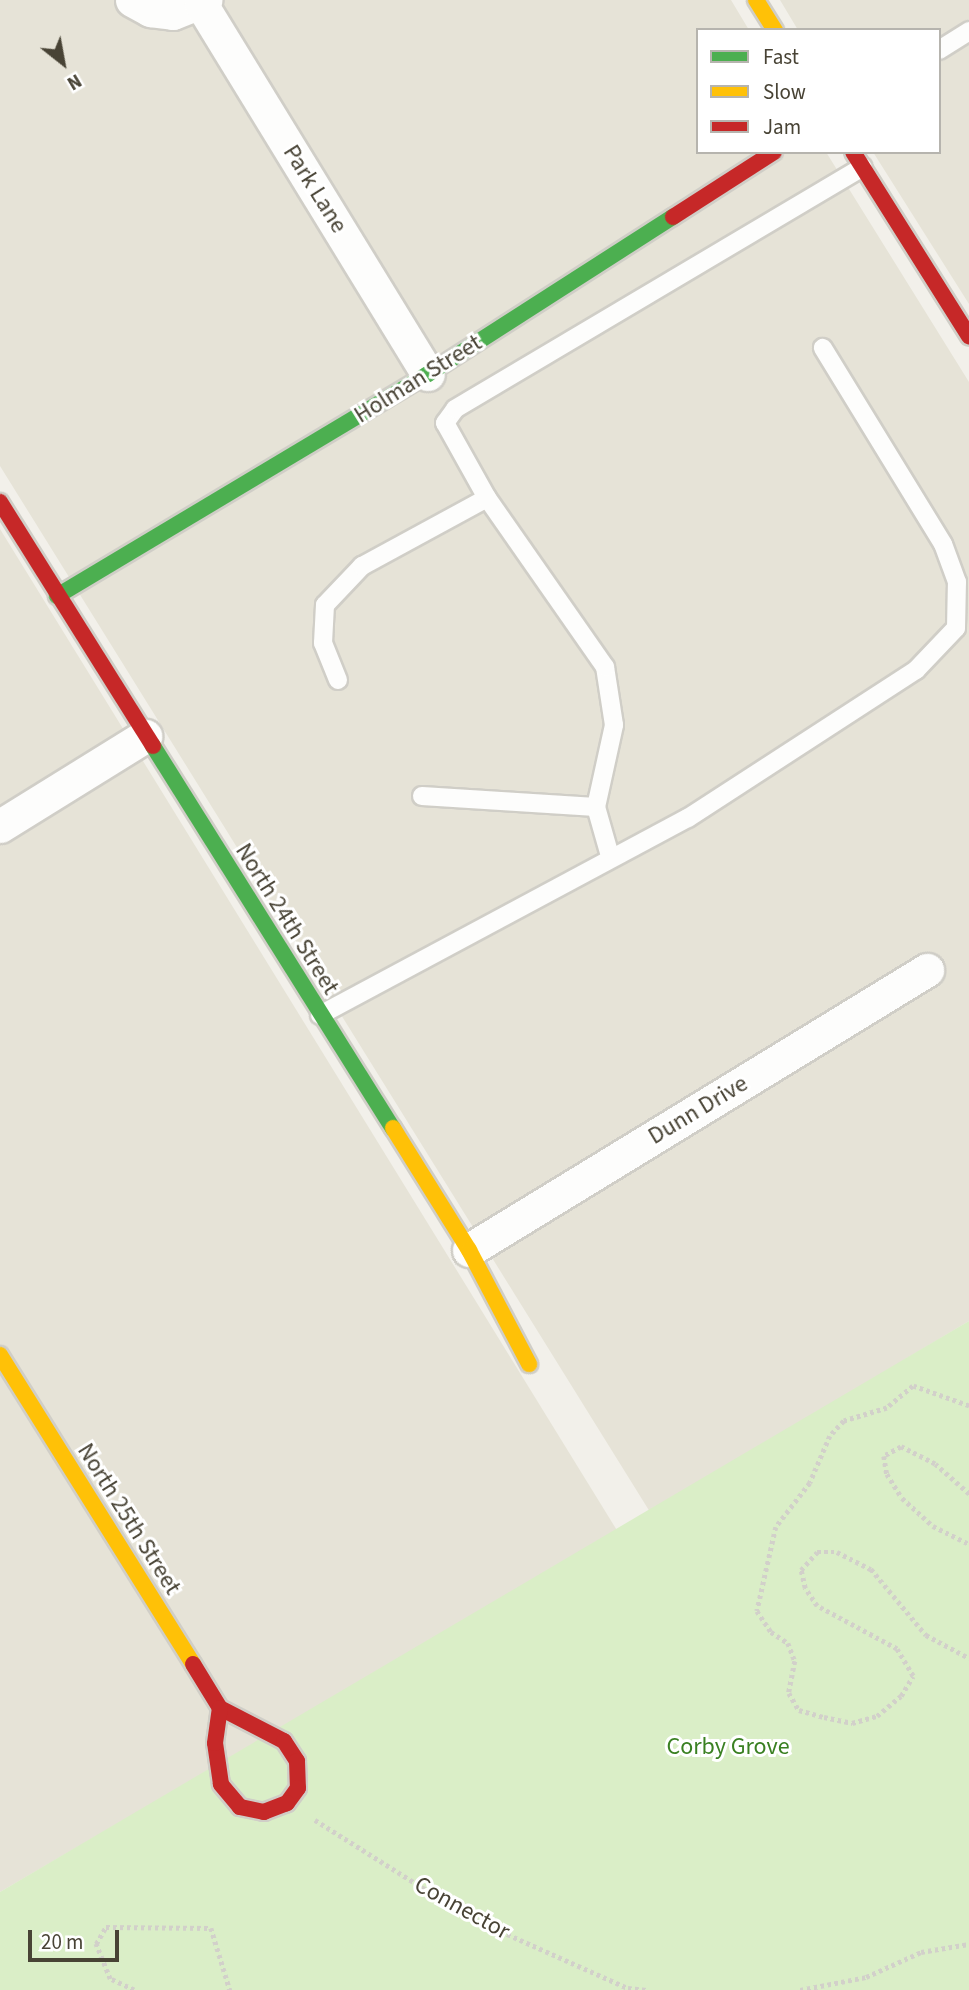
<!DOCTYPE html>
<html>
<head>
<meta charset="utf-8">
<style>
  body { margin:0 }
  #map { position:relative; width:969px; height:1990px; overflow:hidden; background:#f2f0ea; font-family:"Source Sans 3",sans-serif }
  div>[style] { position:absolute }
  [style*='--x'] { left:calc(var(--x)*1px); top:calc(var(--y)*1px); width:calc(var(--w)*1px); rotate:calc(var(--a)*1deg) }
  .residential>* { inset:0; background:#e6e3d7 }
  .green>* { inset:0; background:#daeec7 }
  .path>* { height:4.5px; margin-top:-2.25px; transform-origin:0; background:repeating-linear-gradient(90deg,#d2d0ca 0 3.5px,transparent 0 7px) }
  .roads { filter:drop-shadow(2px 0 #d0cec7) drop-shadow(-2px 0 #d0cec7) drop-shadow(0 2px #d0cec7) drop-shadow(0 -2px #d0cec7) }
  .lane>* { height:18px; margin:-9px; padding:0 9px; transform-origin:9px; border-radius:9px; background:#fdfdfc }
  .street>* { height:33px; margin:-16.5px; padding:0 16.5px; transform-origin:16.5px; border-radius:16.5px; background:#fdfdfc }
  .fast>* { height:16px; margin:-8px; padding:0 8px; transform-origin:8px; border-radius:8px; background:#4caf50 }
  .slow>* { height:16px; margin:-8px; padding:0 8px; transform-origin:8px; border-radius:8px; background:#ffc107 }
  .jam>* { height:16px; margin:-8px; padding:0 8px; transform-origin:8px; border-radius:8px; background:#c62828 }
  span { translate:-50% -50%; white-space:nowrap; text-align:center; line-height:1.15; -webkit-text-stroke:6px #fff; paint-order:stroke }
  .street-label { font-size:24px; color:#484335 }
  .park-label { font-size:24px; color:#3a8022 }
  .legend { position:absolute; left:696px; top:28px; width:245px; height:126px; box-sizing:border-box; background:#fff; border:2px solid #b6b4ae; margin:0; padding:9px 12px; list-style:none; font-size:21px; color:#484335 }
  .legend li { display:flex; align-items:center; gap:14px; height:35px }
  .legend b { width:35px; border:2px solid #b6b4ae }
  .north { position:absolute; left:28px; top:28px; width:70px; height:70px; -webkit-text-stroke:5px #fff; paint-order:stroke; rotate:149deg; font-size:19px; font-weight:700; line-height:28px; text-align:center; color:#484335 }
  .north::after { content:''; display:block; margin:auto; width:24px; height:32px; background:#484335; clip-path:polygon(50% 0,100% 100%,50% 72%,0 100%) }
  .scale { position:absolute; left:28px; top:1930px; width:91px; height:32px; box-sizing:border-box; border:4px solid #484335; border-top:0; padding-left:9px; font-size:21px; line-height:24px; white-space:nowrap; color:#484335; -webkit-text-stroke:5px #fff; paint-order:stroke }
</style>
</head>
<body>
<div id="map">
  <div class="residential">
    <i style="clip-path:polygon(0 0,731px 0,749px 30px,698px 30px,698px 152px,826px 152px,969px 382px,969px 1321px,650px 1512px,0 466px)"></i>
    <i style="clip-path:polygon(780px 0,969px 0,969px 304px,873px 152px,939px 152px,939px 30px,798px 30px)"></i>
    <i style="clip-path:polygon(0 529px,618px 1532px,0 1892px)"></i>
  </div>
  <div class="green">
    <i style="clip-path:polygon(969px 1321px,969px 1990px,0 1990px,0 1892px)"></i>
  </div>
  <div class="path">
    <i style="--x:969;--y:1406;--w:59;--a:-160.3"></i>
    <i style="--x:913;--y:1386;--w:34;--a:140"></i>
    <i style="--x:887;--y:1408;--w:45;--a:163.2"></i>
    <i style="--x:844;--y:1421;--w:21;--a:133"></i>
    <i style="--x:830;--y:1436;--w:51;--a:113.1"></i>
    <i style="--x:810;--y:1483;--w:56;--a:127.7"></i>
    <i style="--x:776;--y:1527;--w:86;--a:102.7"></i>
    <i style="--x:757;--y:1611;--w:25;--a:56"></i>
    <i style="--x:771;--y:1632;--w:20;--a:33"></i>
    <i style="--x:788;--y:1643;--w:19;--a:69"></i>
    <i style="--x:795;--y:1661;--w:33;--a:101"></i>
    <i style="--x:789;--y:1693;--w:20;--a:60"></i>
    <i style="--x:799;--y:1710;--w:26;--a:16"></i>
    <i style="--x:824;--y:1717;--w:29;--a:12"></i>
    <i style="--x:852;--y:1723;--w:26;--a:-16"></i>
    <i style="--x:877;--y:1716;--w:31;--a:-40"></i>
    <i style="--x:901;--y:1696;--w:23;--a:-59"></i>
    <i style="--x:913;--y:1676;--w:31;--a:-121"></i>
    <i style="--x:897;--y:1649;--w:91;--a:-151.7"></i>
    <i style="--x:817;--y:1606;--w:22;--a:-124"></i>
    <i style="--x:805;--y:1588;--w:18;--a:-103"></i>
    <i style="--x:801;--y:1570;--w:24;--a:-48"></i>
    <i style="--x:817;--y:1552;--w:20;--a:0"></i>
    <i style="--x:837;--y:1552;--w:38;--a:27"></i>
    <i style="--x:871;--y:1569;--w:86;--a:50.2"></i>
    <i style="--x:926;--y:1635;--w:49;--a:28.1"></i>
    <i style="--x:969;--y:1494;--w:45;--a:-138.6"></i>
    <i style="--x:935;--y:1464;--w:38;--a:-153"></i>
    <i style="--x:901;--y:1447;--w:19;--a:152"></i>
    <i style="--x:884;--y:1456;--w:18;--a:81"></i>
    <i style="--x:887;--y:1474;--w:28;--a:58"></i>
    <i style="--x:902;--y:1498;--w:42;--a:42.1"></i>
    <i style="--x:933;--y:1526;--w:40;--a:26.6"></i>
    <i style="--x:315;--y:1820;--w:182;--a:32.2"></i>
    <i style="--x:469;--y:1917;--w:174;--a:24.1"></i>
    <i style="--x:628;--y:1988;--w:19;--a:6"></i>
    <i style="--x:134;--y:1990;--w:26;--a:-155"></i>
    <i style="--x:110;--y:1979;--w:38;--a:-112"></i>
    <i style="--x:96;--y:1944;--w:20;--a:-60"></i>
    <i style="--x:106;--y:1927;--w:105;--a:0.5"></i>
    <i style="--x:211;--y:1928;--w:65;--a:73"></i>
    <i style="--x:800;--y:1990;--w:67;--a:-11.1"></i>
    <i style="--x:866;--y:1977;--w:60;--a:-24.4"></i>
    <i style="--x:921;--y:1952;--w:49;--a:-9.5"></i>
  </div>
  <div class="roads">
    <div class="lane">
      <i style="--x:939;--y:50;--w:36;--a:-32"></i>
      <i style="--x:338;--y:680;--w:40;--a:-112"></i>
      <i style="--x:323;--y:643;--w:38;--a:-87"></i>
      <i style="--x:325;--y:605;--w:54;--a:-46.5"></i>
      <i style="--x:362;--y:566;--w:142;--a:-28.5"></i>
      <i style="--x:422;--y:796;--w:174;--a:3.6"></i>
      <i style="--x:610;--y:856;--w:51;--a:-105.9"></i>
      <i style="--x:596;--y:807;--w:84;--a:-77.6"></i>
      <i style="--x:614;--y:725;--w:59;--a:-98.8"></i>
      <i style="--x:605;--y:667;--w:206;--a:-124.9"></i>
      <i style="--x:487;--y:498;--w:86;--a:-119.2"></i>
      <i style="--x:445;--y:423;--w:17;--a:-54"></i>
      <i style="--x:455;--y:409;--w:474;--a:-30.7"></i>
      <i style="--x:320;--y:1015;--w:417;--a:-28.2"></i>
      <i style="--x:688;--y:818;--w:272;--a:-33"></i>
      <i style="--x:916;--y:670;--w:58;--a:-46.4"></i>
      <i style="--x:956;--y:628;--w:46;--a:-88.8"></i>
      <i style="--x:957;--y:582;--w:40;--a:-110.2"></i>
      <i style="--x:943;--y:544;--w:230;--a:-121.5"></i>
    </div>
    <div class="street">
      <i style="--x:132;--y:0;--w:21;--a:29"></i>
      <i style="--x:150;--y:10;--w:23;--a:7"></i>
      <i style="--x:173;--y:13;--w:35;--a:-22"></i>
      <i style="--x:201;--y:4;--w:434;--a:58.5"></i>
      <i style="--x:0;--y:826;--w:171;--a:-31.8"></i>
      <i style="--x:469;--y:1250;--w:537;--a:-31.44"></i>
    </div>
    <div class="fast">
      <i style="--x:57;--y:596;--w:432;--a:-30.9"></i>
      <i style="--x:428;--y:374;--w:291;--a:-32.7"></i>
      <i style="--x:153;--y:746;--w:451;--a:57.9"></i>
    </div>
    <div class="slow">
      <i style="--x:756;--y:0;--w:36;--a:58"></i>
      <i style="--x:393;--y:1128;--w:144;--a:58.1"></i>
      <i style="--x:469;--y:1250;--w:129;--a:62.2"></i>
      <i style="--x:0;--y:1355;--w:364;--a:58"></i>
    </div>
    <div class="jam">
      <i style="--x:853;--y:152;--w:218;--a:57.8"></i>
      <i style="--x:673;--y:217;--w:120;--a:-32.8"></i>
      <i style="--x:0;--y:502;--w:288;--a:57.9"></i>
      <i style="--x:193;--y:1664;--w:52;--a:58.5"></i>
      <i style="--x:220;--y:1708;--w:72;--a:27.3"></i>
      <i style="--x:284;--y:1741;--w:24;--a:57"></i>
      <i style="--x:297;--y:1761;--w:27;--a:88"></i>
      <i style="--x:298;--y:1788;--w:19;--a:126"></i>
      <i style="--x:287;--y:1803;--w:25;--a:159"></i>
      <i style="--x:264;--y:1812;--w:25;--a:-168"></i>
      <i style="--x:240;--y:1807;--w:30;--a:-130"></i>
      <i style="--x:221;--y:1784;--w:41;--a:-98.3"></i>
      <i style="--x:215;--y:1743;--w:35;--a:-82"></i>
    </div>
  </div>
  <div class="street-label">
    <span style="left:315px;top:189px;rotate:58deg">Park Lane</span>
    <span style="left:418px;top:379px;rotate:-32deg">Holman Street</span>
    <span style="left:287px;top:919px;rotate:58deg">North 24th Street</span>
    <span style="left:698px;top:1110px;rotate:-31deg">Dunn Drive</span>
    <span style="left:129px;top:1519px;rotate:58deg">North 25th Street</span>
    <span style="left:462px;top:1908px;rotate:29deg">Connector</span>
  </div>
  <div class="park-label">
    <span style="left:728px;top:1747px">Corby Grove</span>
  </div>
  <ul class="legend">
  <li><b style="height:9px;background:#4caf50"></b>Fast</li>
  <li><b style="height:9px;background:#ffc107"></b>Slow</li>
  <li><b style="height:9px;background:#c62828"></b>Jam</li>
  </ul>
  <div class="north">N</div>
  <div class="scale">20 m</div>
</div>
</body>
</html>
